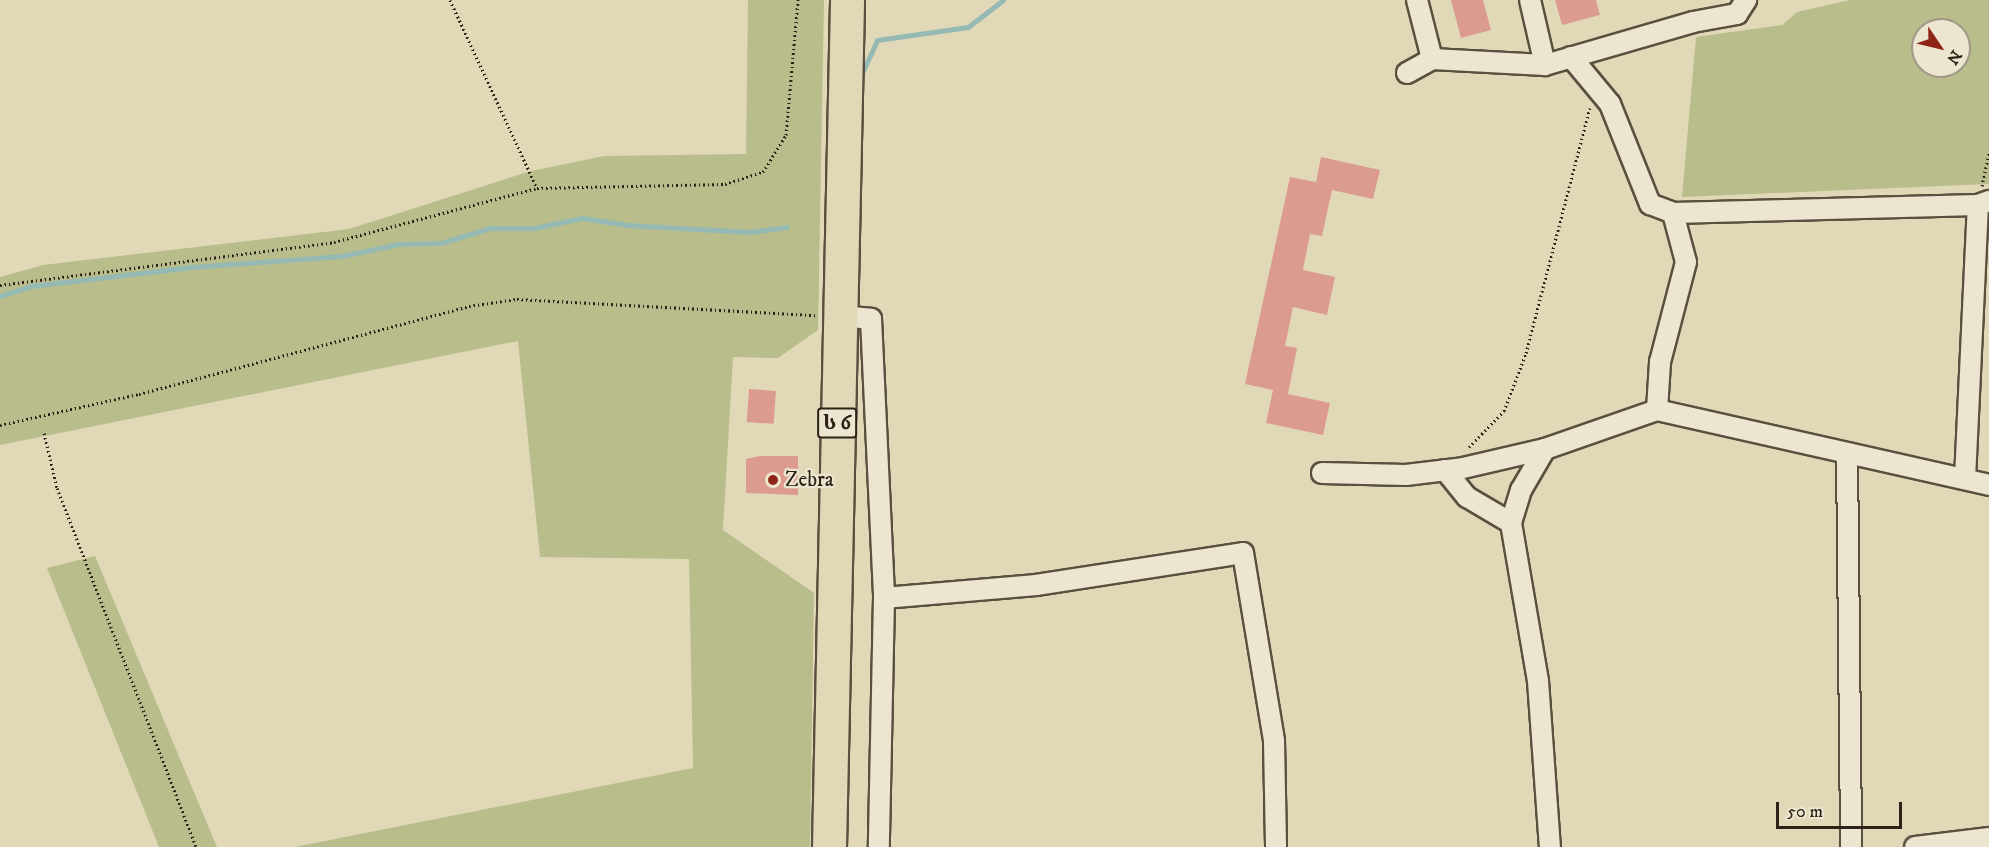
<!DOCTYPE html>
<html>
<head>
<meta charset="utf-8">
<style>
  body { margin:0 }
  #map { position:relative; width:1989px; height:847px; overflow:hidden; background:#e1d8b8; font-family:"IM FELL DW Pica","Noto Serif Georgian",serif }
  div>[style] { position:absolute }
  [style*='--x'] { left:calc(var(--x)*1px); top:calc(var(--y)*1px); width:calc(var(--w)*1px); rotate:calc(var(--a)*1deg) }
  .green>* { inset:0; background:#b8bd8b }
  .stream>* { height:5px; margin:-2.5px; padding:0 2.5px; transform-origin:2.5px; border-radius:2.5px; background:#95b9b3 }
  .building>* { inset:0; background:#dc9b8f; transform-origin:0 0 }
  .path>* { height:3px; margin-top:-1.5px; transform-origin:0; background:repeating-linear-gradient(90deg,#2e2117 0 1.5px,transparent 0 4.5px) }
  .roads { filter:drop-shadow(2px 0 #5b4f3f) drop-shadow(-2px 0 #5b4f3f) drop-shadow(0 2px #5b4f3f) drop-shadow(0 -2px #5b4f3f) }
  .minor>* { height:20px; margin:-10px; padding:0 10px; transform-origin:10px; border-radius:10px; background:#ece6d1 }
  .trunk>* { height:33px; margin:-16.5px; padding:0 16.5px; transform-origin:16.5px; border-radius:16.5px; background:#e1d8b8 }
  .dots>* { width:16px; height:16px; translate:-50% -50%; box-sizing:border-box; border:3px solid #ece6d1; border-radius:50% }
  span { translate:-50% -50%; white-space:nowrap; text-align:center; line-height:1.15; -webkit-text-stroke:4.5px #ece6d1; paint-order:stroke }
  .shield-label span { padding:2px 4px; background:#ece6d1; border:2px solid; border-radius:4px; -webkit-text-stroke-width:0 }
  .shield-label { font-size:20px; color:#2e2117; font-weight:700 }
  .poi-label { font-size:21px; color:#2e2117 }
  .left { translate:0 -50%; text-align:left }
  .north { position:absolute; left:1911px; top:18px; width:60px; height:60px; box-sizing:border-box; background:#ece6d1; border:2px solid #a09787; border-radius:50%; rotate:125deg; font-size:16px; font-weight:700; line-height:24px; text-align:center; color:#2e2117 }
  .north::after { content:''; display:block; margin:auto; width:21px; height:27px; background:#8f2418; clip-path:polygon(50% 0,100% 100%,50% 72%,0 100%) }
  .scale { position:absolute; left:1776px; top:802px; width:126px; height:27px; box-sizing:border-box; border:3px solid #2e2117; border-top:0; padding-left:8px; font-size:18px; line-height:21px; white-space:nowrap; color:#2e2117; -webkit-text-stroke:4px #ece6d1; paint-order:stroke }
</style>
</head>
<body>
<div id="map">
  <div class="green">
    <i style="clip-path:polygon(748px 0,824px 0,818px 330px,778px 358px,733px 357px,723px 530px,814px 593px,810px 847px,295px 847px,693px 768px,689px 559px,540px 557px,518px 341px,0 445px,0 277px,43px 265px,349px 229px,531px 171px,604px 156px,746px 154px)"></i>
    <i style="clip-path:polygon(evenodd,1850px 0,1989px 0,1989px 184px,1682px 197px,1696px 37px,1782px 25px,1797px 12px,1850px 0,1923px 30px,1959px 30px,1959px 66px,1923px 66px,1923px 30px)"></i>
    <i style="clip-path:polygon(95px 556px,217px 847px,159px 847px,47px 568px)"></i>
  </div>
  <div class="stream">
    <i style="--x:861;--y:75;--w:38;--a:-65"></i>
    <i style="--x:877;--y:40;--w:92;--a:-8.1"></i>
    <i style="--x:968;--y:27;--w:44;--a:-37.6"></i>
    <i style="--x:0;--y:296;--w:33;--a:-18"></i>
    <i style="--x:31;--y:286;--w:162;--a:-6.7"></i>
    <i style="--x:192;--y:267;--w:150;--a:-4.2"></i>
    <i style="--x:342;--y:256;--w:58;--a:-11.9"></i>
    <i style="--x:399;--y:244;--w:42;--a:-1.4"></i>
    <i style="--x:441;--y:243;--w:51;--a:-17"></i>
    <i style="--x:490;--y:228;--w:44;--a:0"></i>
    <i style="--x:534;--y:228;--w:49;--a:-11.8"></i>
    <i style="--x:582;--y:218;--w:46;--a:8.8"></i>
    <i style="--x:627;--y:225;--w:124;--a:3.2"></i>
    <i style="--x:751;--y:232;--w:36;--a:-8"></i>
  </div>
  <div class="building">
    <i style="clip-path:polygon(1451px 0,1483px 0,1491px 30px,1461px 38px)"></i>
    <i style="clip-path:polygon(1555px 0,1596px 0,1600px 15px,1562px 25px)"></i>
    <i style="clip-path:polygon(1321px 157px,1380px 170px,1373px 199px,1332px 190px,1322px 236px,1310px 234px,1303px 270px,1335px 277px,1327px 315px,1293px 307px,1285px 346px,1297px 348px,1288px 394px,1330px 403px,1323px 435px,1266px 423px,1273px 390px,1245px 384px,1290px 177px,1316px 182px)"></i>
    <i style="left:749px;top:389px;width:27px;height:33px;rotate:4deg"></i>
    <i style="clip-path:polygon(760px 456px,798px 456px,798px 495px,746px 493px,746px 459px)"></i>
  </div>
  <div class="path">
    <i style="--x:450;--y:0;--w:207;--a:65.2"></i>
    <i style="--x:537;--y:188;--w:188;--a:-1.2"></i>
    <i style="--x:725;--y:184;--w:40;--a:-18"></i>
    <i style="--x:763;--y:172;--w:44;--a:-58.1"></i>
    <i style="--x:786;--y:135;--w:136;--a:-84.9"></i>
    <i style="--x:1982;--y:186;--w:34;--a:-78"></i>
    <i style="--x:0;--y:285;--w:337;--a:-7.3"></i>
    <i style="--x:334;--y:242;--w:210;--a:-14.9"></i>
    <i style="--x:0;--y:425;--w:142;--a:-12.6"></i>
    <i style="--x:139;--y:394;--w:342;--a:-14.9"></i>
    <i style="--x:469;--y:306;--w:49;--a:-8.3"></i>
    <i style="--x:517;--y:299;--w:299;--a:3.1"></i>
    <i style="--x:44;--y:433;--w:57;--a:76.7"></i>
    <i style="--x:57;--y:488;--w:385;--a:68.8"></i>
    <i style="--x:1469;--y:447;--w:50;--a:-45.8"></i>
    <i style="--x:1504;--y:411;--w:62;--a:-69.2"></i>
    <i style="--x:1526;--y:353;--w:253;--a:-75.4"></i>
  </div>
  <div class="roads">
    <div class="minor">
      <i style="--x:1417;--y:0;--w:61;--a:75.7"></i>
      <i style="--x:1530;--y:0;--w:67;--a:77"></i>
      <i style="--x:1571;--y:57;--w:61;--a:50.3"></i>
      <i style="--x:1610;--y:104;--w:108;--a:68.2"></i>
      <i style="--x:1650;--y:204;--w:25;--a:21"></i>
      <i style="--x:1673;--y:213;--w:305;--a:-1.5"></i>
      <i style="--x:1978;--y:205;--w:12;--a:-20"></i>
      <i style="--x:1407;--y:73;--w:29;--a:-29"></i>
      <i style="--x:1432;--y:59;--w:113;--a:3"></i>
      <i style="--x:1545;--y:65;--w:154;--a:-16.2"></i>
      <i style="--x:1693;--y:22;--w:45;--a:-10.3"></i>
      <i style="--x:1737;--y:14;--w:17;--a:-57"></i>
      <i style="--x:839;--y:316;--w:32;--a:5"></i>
      <i style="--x:871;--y:319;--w:279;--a:87.3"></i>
      <i style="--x:884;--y:598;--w:249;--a:91.2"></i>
      <i style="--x:1657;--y:410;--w:48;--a:-86.4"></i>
      <i style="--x:1660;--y:362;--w:103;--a:-75.4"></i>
      <i style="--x:1686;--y:262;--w:51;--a:-104.9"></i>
      <i style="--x:1545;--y:449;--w:48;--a:120.3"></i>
      <i style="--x:1521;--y:490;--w:34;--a:107"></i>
      <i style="--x:1511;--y:523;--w:160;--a:80.3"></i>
      <i style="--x:1538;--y:681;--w:166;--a:85.9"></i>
      <i style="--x:1847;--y:453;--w:394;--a:89.4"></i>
      <i style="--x:1445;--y:470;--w:35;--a:51"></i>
      <i style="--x:1467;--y:497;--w:51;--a:30.6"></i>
      <i style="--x:1322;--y:473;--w:84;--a:1.4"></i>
      <i style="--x:1406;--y:475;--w:57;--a:-7"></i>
      <i style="--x:1463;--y:468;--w:84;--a:-13"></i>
      <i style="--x:1545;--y:449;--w:119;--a:-19.2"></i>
      <i style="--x:1657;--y:410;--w:340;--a:12.7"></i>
      <i style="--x:1965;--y:479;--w:274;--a:-87.3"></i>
      <i style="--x:884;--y:598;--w:153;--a:-4.9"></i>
      <i style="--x:1036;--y:585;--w:209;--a:-8.8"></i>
      <i style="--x:1243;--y:553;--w:191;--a:80.6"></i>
      <i style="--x:1274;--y:741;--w:106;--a:88.9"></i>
      <i style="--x:1915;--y:847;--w:75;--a:-6.9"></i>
    </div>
    <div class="trunk">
      <i style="--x:829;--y:847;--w:847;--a:-88.78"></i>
    </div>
  </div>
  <div class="dots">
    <i style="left:773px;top:480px;background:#8f2418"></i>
  </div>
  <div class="shield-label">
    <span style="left:837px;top:423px">ს 6</span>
  </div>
  <div class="poi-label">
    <span class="left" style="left:785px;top:480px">Zebra</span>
  </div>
  <div class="north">N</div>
  <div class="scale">50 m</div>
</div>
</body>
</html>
